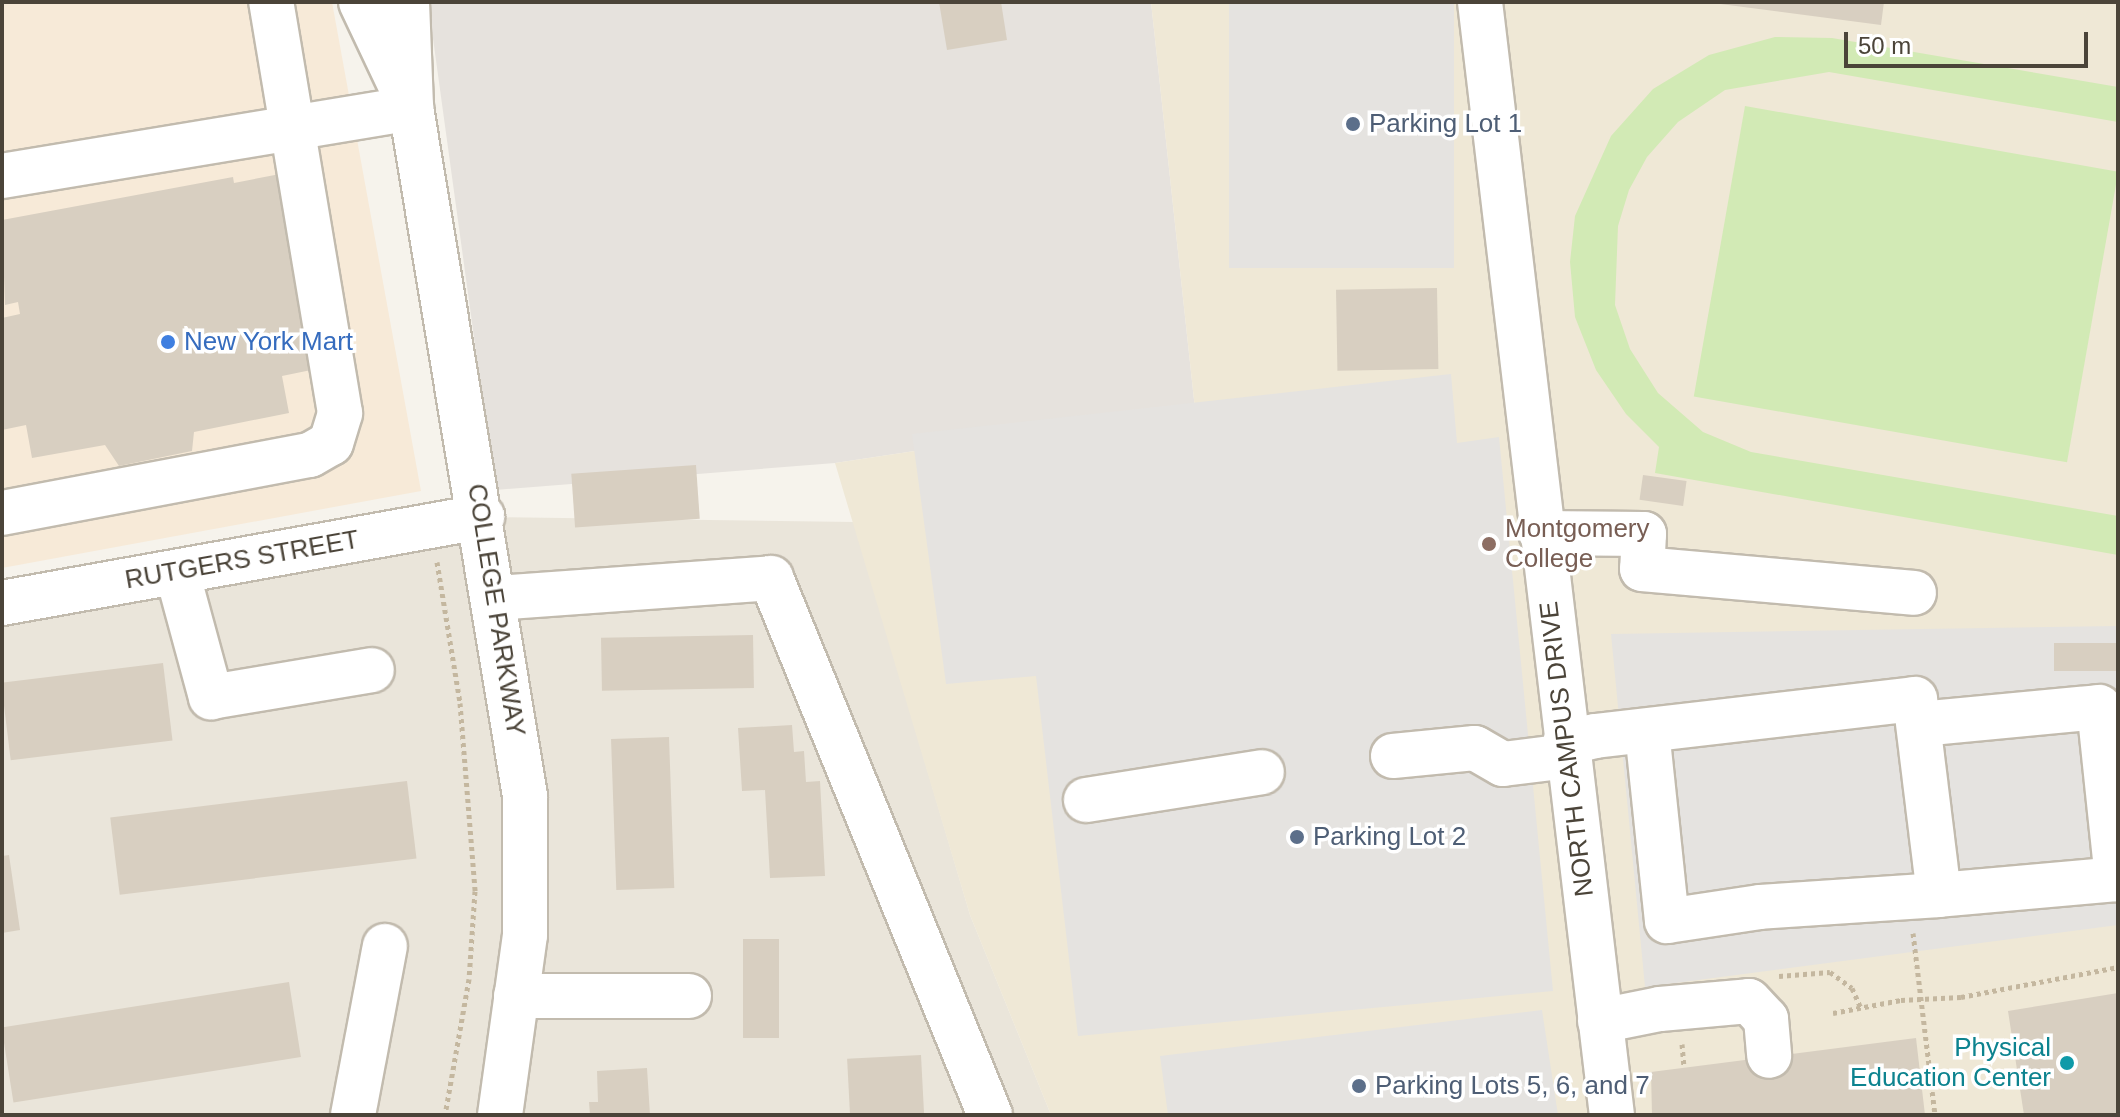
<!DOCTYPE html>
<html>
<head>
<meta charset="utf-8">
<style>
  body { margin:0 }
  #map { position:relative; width:2120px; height:1117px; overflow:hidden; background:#f6f3ec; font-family:Helvetica,sans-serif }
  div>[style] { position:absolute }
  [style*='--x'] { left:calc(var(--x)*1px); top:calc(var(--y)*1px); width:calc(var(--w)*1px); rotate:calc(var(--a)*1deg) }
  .residential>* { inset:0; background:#eae5da }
  .commercial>* { inset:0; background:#f7ead8 }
  .industrial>* { inset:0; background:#e6e2dd }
  .education>* { inset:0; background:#efe8d6 }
  .green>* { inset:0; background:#d2eab5; transform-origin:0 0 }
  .parking>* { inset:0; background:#e5e3e0; transform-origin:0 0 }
  .building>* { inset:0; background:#d8cfc1; transform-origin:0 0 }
  .path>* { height:5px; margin-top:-2.5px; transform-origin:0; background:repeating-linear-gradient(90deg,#c4b79f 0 4px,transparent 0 8px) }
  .roads { filter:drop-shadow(2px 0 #c2bbae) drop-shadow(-2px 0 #c2bbae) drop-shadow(0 2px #c2bbae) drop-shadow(0 -2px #c2bbae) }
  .minor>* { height:44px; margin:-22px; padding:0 22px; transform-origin:22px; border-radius:22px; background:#fff }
  .dots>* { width:22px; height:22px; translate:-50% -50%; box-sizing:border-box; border:4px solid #fff; border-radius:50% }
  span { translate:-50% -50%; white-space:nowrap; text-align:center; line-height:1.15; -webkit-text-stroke:7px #fff; paint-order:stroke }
  .service-label { font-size:26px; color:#4e5e75 }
  .left { translate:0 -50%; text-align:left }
  .shop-label { font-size:26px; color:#366cbe }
  .education-label { font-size:26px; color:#785e54 }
  .street-label { font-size:26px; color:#4b4439 }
  .culture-label { font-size:26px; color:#0d838f }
  .right { translate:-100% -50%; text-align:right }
  .frame { position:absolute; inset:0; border:4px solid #4b4439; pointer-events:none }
  .scale { position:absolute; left:1844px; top:32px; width:244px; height:36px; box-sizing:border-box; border:4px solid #4b4439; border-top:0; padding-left:10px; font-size:24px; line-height:28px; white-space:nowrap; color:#4b4439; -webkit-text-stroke:6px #fff; paint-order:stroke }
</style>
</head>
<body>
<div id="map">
  <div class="residential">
    <i style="clip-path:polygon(482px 517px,854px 522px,970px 915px,1051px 1115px,2px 1115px,2px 603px)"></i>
  </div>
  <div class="commercial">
    <i style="clip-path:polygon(2px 2px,332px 2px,421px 491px,2px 568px)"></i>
  </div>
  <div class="industrial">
    <i style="clip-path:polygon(428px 2px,1151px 2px,1195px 409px,835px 463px,495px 490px)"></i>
  </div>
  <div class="education">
    <i style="clip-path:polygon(1151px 2px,2118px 2px,2118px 1115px,1051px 1115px,970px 915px,835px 463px,1195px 409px)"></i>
  </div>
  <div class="green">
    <i style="clip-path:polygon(1775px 37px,1832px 38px,2118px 87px,2118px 122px,1829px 72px,1725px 90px,1678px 122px,1647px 157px,1629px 190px,1618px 226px,1615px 305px,1630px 349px,1658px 393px,1703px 432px,1751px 452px,2118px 516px,2118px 555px,1655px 473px,1659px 447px,1626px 414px,1596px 370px,1575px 317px,1570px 262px,1575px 216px,1611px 136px,1653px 89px,1709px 55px)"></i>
    <i style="left:1745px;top:106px;width:379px;height:295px;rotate:10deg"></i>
  </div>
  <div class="parking">
    <i style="left:1229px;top:2px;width:225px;height:266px"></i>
    <i style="clip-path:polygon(1451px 374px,1457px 443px,1499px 437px,1553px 991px,1078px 1036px,1036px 676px,946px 684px,912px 434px)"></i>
    <i style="clip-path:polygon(2118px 626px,2118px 925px,1645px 987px,1611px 634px)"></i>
    <i style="clip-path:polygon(1542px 1010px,1558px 1115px,1168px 1115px,1160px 1056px)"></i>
  </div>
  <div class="building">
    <i style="clip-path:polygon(939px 2px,1001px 2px,1007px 40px,947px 50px)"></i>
    <i style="clip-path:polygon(1705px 2px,1884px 2px,1881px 25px)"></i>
    <i style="clip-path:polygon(280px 174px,316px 369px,282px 376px,289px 413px,194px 432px,192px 451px,119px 466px,105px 445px,32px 458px,26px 425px,2px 430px,2px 318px,20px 314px,18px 302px,5px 305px,2px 220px,233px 177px,234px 183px)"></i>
    <i style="left:1437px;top:288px;width:81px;height:101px;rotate:89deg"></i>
    <i style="left:696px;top:465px;width:54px;height:125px;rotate:86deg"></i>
    <i style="left:1643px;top:475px;width:44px;height:25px;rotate:8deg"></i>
    <i style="left:753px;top:635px;width:53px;height:152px;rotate:89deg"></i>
    <i style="left:2118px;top:643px;width:28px;height:64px;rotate:90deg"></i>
    <i style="left:163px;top:663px;width:78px;height:163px;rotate:83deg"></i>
    <i style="clip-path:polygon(792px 725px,794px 752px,804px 751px,806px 782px,820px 781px,825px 876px,770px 878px,765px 790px,742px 791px,738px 728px)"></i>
    <i style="left:669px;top:737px;width:151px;height:58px;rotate:88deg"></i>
    <i style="left:407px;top:781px;width:78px;height:299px;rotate:83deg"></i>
    <i style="clip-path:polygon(9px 855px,20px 930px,2px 933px,2px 856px)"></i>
    <i style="left:743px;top:939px;width:36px;height:99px"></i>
    <i style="left:289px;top:982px;width:76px;height:291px;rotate:81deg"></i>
    <i style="clip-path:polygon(2118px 993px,2118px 1115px,2024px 1115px,2008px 1011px)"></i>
    <i style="clip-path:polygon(1916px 1038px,1925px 1115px,1652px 1115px,1651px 1072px)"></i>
    <i style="left:921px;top:1055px;width:60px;height:74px;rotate:87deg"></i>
    <i style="clip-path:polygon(647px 1068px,650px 1115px,590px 1115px,589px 1102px,598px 1102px,597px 1071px)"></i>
  </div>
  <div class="path">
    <i style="--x:437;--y:562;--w:143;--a:80.7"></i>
    <i style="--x:460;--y:703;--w:189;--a:85.4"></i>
    <i style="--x:475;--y:891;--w:88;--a:93.9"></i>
    <i style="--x:469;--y:979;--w:138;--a:100"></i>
    <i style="--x:1913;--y:933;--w:183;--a:83.1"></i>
    <i style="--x:1779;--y:976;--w:51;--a:-4.5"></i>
    <i style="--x:1830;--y:972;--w:27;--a:36"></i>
    <i style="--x:1852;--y:988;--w:22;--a:66"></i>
    <i style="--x:1833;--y:1013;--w:69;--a:-10.8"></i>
    <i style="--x:1901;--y:1000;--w:60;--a:-2.9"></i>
    <i style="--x:1961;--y:997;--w:160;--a:-10.8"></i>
    <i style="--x:1682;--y:1044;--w:22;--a:85"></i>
  </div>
  <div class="roads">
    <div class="minor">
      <i style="--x:361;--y:2;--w:103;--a:64.7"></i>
      <i style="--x:407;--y:2;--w:106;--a:87.8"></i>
      <i style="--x:411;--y:108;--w:697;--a:80.59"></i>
      <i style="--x:525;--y:796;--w:139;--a:90"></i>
      <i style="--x:525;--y:935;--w:182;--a:97.9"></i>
      <i style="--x:1480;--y:2;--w:1121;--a:83.24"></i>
      <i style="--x:2;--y:176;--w:415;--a:-9.4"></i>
      <i style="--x:2;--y:513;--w:313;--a:-10.7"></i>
      <i style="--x:310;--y:455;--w:24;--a:-30"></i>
      <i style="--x:331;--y:443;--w:31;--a:-73"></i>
      <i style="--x:340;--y:413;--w:417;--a:-99.5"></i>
      <i style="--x:1541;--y:533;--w:103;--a:0.6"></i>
      <i style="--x:1644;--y:534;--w:35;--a:93"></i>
      <i style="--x:1642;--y:569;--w:273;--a:5"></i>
      <i style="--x:177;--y:572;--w:130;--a:74.8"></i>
      <i style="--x:211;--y:697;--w:163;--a:-9.5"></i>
      <i style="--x:495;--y:598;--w:277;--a:-4.1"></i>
      <i style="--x:771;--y:578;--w:580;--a:67.81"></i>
      <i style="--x:2;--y:603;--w:488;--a:-10.2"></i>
      <i style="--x:1920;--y:724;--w:180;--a:-5.4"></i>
      <i style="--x:2099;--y:707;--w:173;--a:84"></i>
      <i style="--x:2117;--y:879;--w:179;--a:174.9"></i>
      <i style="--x:1565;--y:743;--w:31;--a:-13"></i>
      <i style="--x:1595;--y:736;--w:322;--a:-6.6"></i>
      <i style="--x:1915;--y:699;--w:197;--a:83"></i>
      <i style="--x:1939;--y:895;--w:179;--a:176.2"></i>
      <i style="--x:1760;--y:907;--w:94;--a:171.4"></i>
      <i style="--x:1667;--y:921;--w:190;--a:-96"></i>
      <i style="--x:1393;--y:756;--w:82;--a:-5.6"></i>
      <i style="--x:1475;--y:748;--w:32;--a:30"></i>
      <i style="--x:1503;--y:764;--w:64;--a:-7.1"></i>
      <i style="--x:1086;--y:800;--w:178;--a:-9"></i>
      <i style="--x:516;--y:996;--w:173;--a:0"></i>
      <i style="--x:1600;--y:1021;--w:61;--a:-11.3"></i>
      <i style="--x:1660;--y:1009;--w:89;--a:-5.1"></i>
      <i style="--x:1749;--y:1001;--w:25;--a:47"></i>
      <i style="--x:1766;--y:1019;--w:37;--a:85"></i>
      <i style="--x:353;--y:1115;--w:172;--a:-79.3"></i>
    </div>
  </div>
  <div class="dots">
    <i style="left:1353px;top:124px;background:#5c6f8a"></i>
    <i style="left:168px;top:342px;background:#3f7fe0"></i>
    <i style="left:1489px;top:544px;background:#8d6e63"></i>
    <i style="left:1297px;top:837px;background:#5c6f8a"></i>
    <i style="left:2067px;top:1063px;background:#0f9aa8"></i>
    <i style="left:1359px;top:1086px;background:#5c6f8a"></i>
  </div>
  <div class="service-label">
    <span class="left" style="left:1369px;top:124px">Parking Lot 1</span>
    <span class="left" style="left:1313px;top:837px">Parking Lot 2</span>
    <span class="left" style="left:1375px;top:1086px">Parking Lots 5, 6, and 7</span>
  </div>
  <div class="shop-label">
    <span class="left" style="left:184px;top:342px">New York Mart</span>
  </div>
  <div class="education-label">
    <span class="left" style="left:1505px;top:544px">Montgomery<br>College</span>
  </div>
  <div class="street-label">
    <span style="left:242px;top:560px;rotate:-10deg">RUTGERS STREET</span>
    <span style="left:496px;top:610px;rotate:81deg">COLLEGE PARKWAY</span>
    <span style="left:1567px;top:749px;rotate:-97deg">NORTH CAMPUS DRIVE</span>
  </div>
  <div class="culture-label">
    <span class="right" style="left:2051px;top:1063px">Physical<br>Education Center</span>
  </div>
  <div class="frame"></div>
  <div class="scale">50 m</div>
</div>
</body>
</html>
